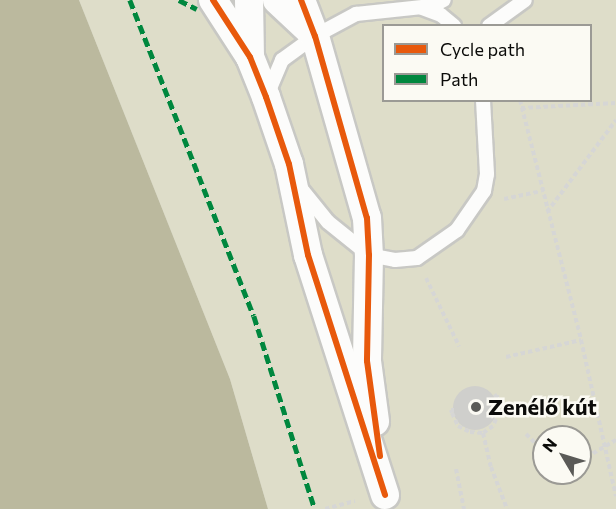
<!DOCTYPE html>
<html>
<head>
<meta charset="utf-8">
<style>
  body { margin:0 }
  #map { position:relative; width:616px; height:509px; overflow:hidden; background:#ecece7; font-family:Commissioner,sans-serif }
  div>[style] { position:absolute }
  [style*='--x'] { left:calc(var(--x)*1px); top:calc(var(--y)*1px); width:calc(var(--w)*1px); rotate:calc(var(--a)*1deg) }
  .green>* { inset:0; background:#deddc9 }
  .water>* { inset:0; background:#bbb99e }
  .building>* { inset:0; background:#cfcfcc }
  .round { border-radius:50% }
  .path>* { height:4px; margin-top:-2px; transform-origin:0; background:repeating-linear-gradient(90deg,#d6d6d5 0 4.5px,transparent 0 7.5px) }
  .roads { filter:drop-shadow(2px 0 #c8c8c4) drop-shadow(-2px 0 #c8c8c4) drop-shadow(0 2px #c8c8c4) drop-shadow(0 -2px #c8c8c4) }
  .lane>* { height:14px; margin:-7px; padding:0 7px; transform-origin:7px; border-radius:7px; background:#fcfcfb }
  .street>* { height:28px; margin:-14px; padding:0 14px; transform-origin:14px; border-radius:14px; background:#fcfcfb }
  .quiet>* { height:4.5px; margin-top:-2.25px; transform-origin:0; background:repeating-linear-gradient(90deg,#00873e 0 9px,transparent 0 13.5px) }
  .cycleway>* { height:6px; margin:-3px; padding:0 3px; transform-origin:3px; border-radius:3px; background:#e8590c }
  .dots>* { width:16px; height:16px; translate:-50% -50%; box-sizing:border-box; border:3px solid #fbfaf3; border-radius:50% }
  span { translate:-50% -50%; white-space:nowrap; text-align:center; line-height:1.15; -webkit-text-stroke:5px #fbfaf3; paint-order:stroke }
  .poi-label { font-size:22px; color:#0b0b09; font-weight:700 }
  .left { translate:0 -50%; text-align:left }
  .legend { position:absolute; left:382px; top:24px; width:210px; height:78px; box-sizing:border-box; background:#fbfaf3; border:2px solid #9b9a95; margin:0; padding:8px 10px; list-style:none; font-size:18px; color:#0b0b09 }
  .legend li { display:flex; align-items:center; gap:12px; height:30px }
  .legend b { width:30px; border:2px solid #9b9a95 }
  .north { position:absolute; left:532px; top:425px; width:60px; height:60px; box-sizing:border-box; background:#fbfaf3; border:2px solid #9b9a95; border-radius:50%; rotate:308deg; font-size:16px; font-weight:700; line-height:24px; text-align:center; color:#0b0b09 }
  .north::after { content:''; display:block; margin:auto; width:21px; height:27px; background:#5a5a57; clip-path:polygon(50% 0,100% 100%,50% 72%,0 100%) }
</style>
</head>
<body>
<div id="map">
  <div class="green">
    <i style="clip-path:polygon(evenodd,79px 0,616px 0,616px 509px,268px 509px,230px 379px,79px 0,384px 26px,590px 26px,590px 100px,384px 100px,384px 26px,79px 0,544px 437px,580px 437px,580px 473px,544px 473px,544px 437px)"></i>
  </div>
  <div class="water">
    <i style="clip-path:polygon(0 0,79px 0,230px 379px,268px 509px,0 509px)"></i>
  </div>
  <div class="building">
    <i class="round" style="left:453px;top:386px;width:44px;height:44px"></i>
  </div>
  <div class="path">
    <i style="--x:520;--y:100;--w:248;--a:75.7"></i>
    <i style="--x:581;--y:340;--w:160;--a:77.4"></i>
    <i style="--x:521;--y:108;--w:95;--a:-3"></i>
    <i style="--x:504;--y:199;--w:38;--a:-12"></i>
    <i style="--x:547;--y:212;--w:115;--a:-53.1"></i>
    <i style="--x:426;--y:278;--w:76;--a:64.1"></i>
    <i style="--x:506;--y:357;--w:77;--a:-12.8"></i>
    <i style="--x:494;--y:397;--w:4;--a:-34"></i>
    <i style="--x:497;--y:395;--w:17;--a:83"></i>
    <i style="--x:499;--y:412;--w:15;--a:113"></i>
    <i style="--x:493;--y:426;--w:12;--a:145"></i>
    <i style="--x:483;--y:433;--w:35;--a:77"></i>
    <i style="--x:491;--y:467;--w:45;--a:69.1"></i>
    <i style="--x:454;--y:410;--w:3;--a:180"></i>
    <i style="--x:451;--y:410;--w:3;--a:72"></i>
    <i style="--x:452;--y:413;--w:14;--a:65"></i>
    <i style="--x:458;--y:426;--w:13;--a:27"></i>
    <i style="--x:470;--y:432;--w:13;--a:4"></i>
    <i style="--x:526;--y:434;--w:25;--a:45"></i>
    <i style="--x:580;--y:461;--w:42;--a:-30.3"></i>
    <i style="--x:456;--y:469;--w:41;--a:78.7"></i>
    <i style="--x:325;--y:509;--w:31;--a:-15"></i>
  </div>
  <div class="roads">
    <div class="lane">
      <i style="--x:422;--y:8;--w:20;--a:20"></i>
      <i style="--x:441;--y:15;--w:17;--a:40"></i>
      <i style="--x:489;--y:26;--w:44;--a:-35.8"></i>
      <i style="--x:268;--y:93;--w:36;--a:-67"></i>
      <i style="--x:282;--y:60;--w:41;--a:-36"></i>
      <i style="--x:315;--y:36;--w:47;--a:-28.2"></i>
      <i style="--x:356;--y:14;--w:76;--a:-6"></i>
      <i style="--x:432;--y:6;--w:13;--a:-27"></i>
      <i style="--x:302;--y:190;--w:41;--a:50.9"></i>
      <i style="--x:328;--y:222;--w:53;--a:38.8"></i>
      <i style="--x:369;--y:255;--w:26;--a:11"></i>
      <i style="--x:395;--y:260;--w:22;--a:-5"></i>
      <i style="--x:417;--y:258;--w:49;--a:-35"></i>
      <i style="--x:457;--y:230;--w:47;--a:-55.3"></i>
      <i style="--x:484;--y:191;--w:17;--a:-80"></i>
      <i style="--x:487;--y:174;--w:74;--a:-93.1"></i>
    </div>
    <div class="street">
      <i style="--x:213;--y:0;--w:68;--a:57"></i>
      <i style="--x:250;--y:57;--w:43;--a:68.2"></i>
      <i style="--x:266;--y:97;--w:71;--a:71.1"></i>
      <i style="--x:289;--y:164;--w:93;--a:78.2"></i>
      <i style="--x:308;--y:255;--w:252;--a:72.2"></i>
      <i style="--x:249;--y:0;--w:57;--a:89"></i>
      <i style="--x:277;--y:0;--w:44;--a:43.2"></i>
      <i style="--x:301;--y:0;--w:39;--a:69"></i>
      <i style="--x:315;--y:36;--w:189;--a:74.1"></i>
      <i style="--x:367;--y:218;--w:37;--a:87"></i>
      <i style="--x:369;--y:255;--w:106;--a:91.1"></i>
      <i style="--x:367;--y:361;--w:61;--a:82.4"></i>
    </div>
  </div>
  <div class="quiet">
    <i style="--x:130;--y:0;--w:339;--a:68.6"></i>
    <i style="--x:254;--y:316;--w:202;--a:72.5"></i>
    <i style="--x:179;--y:0;--w:20;--a:27"></i>
  </div>
  <div class="cycleway">
    <i style="--x:213;--y:0;--w:68;--a:57"></i>
    <i style="--x:250;--y:57;--w:43;--a:68.2"></i>
    <i style="--x:266;--y:97;--w:71;--a:71.1"></i>
    <i style="--x:289;--y:164;--w:93;--a:78.2"></i>
    <i style="--x:308;--y:255;--w:252;--a:72.2"></i>
    <i style="--x:301;--y:0;--w:39;--a:69"></i>
    <i style="--x:315;--y:36;--w:189;--a:74.1"></i>
    <i style="--x:367;--y:218;--w:37;--a:87"></i>
    <i style="--x:369;--y:255;--w:106;--a:91.1"></i>
    <i style="--x:367;--y:361;--w:96;--a:82.2"></i>
  </div>
  <div class="dots">
    <i style="left:476px;top:407px;background:#5a5a57"></i>
  </div>
  <div class="poi-label">
    <span class="left" style="left:488px;top:407px">Zenélő kút</span>
  </div>
  <ul class="legend">
  <li><b style="height:8px;background:#e8590c"></b>Cycle path</li>
  <li><b style="height:8px;background:#00873e"></b>Path</li>
  </ul>
  <div class="north">N</div>
</div>
</body>
</html>
